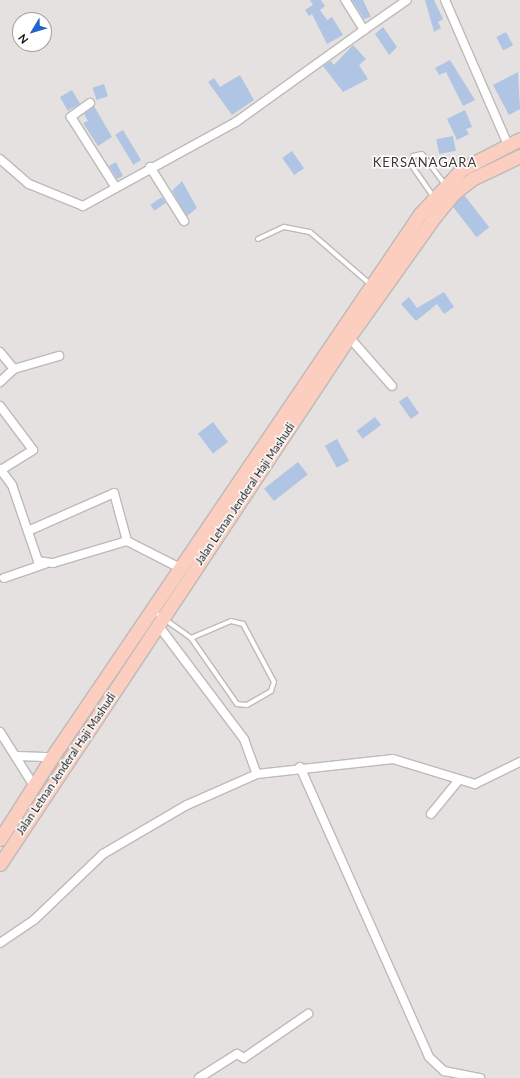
<!DOCTYPE html>
<html>
<head>
<meta charset="utf-8">
<style>
  body { margin:0 }
  #map { position:relative; width:520px; height:1078px; overflow:hidden; background:#e5e1e0; font-family:Lato,sans-serif }
  div>[style] { position:absolute }
  [style*='--x'] { left:calc(var(--x)*1px); top:calc(var(--y)*1px); width:calc(var(--w)*1px); rotate:calc(var(--a)*1deg) }
  .building>* { inset:0; background:#b0c4e4; transform-origin:0 0 }
  .roads { filter:drop-shadow(1px 0 #bdbab8) drop-shadow(-1px 0 #bdbab8) drop-shadow(0 1px #bdbab8) drop-shadow(0 -1px #bdbab8) }
  .service>* { height:4px; margin:-2px; padding:0 2px; transform-origin:2px; border-radius:2px; background:#fff }
  .minor>* { height:8px; margin:-4px; padding:0 4px; transform-origin:4px; border-radius:4px; background:#fff }
  .primary>* { height:13px; margin:-6.5px; padding:0 6.5px; transform-origin:6.5px; border-radius:6.5px; background:#fbcebf }
  span { translate:-50% -50%; white-space:nowrap; text-align:center; line-height:1.15; -webkit-text-stroke:3px #fff; paint-order:stroke }
  .street-label { font-size:11px; color:#0f0e0e }
  .quarter-label { font-size:13px; color:#393635; letter-spacing:1px }
  .north { position:absolute; left:12px; top:12px; width:40px; height:40px; box-sizing:border-box; background:#fff; border:1px solid #9f9f9f; border-radius:50%; rotate:232deg; font-size:11px; font-weight:700; line-height:16px; text-align:center; color:#0f0e0e }
  .north::after { content:''; display:block; margin:auto; width:14px; height:18px; background:#2263cf; clip-path:polygon(50% 0,100% 100%,50% 72%,0 100%) }
</style>
</head>
<body>
<div id="map">
  <div class="building">
    <i style="clip-path:polygon(310px 0,321px 0,325px 6px,320px 10px,327px 20px,332px 17px,343px 35px,327px 44px,312px 14px,309px 16px,305px 10px,313px 5px)"></i>
    <i style="clip-path:polygon(352px 0,363px 0,371px 17px,364px 19px)"></i>
    <i style="clip-path:polygon(425px 0,434px 0,443px 19px,438px 22px,441px 28px,434px 32px)"></i>
    <i style="clip-path:polygon(383px 27px,397px 47px,389px 55px,375px 34px)"></i>
    <i style="left:506px;top:32px;width:15px;height:11px;rotate:62deg"></i>
    <i style="clip-path:polygon(353px 45px,366px 59px,359px 65px,368px 79px,343px 92px,323px 66px,331px 61px,334px 65px)"></i>
    <i style="clip-path:polygon(450px 60px,475px 100px,463px 106px,446px 72px,439px 75px,435px 68px)"></i>
    <i style="clip-path:polygon(518px 72px,520px 109px,509px 115px,493px 85px)"></i>
    <i style="clip-path:polygon(240px 75px,254px 100px,232px 115px,208px 82px,214px 78px,220px 87px)"></i>
    <i style="left:104px;top:84px;width:13px;height:12px;rotate:72deg"></i>
    <i style="left:72px;top:90px;width:16px;height:14px;rotate:60deg"></i>
    <i style="clip-path:polygon(94px 106px,112px 137px,98px 146px,83px 123px,88px 121px,84px 114px)"></i>
    <i style="clip-path:polygon(465px 110px,472px 127px,466px 129px,469px 134px,457px 140px,447px 119px)"></i>
    <i style="left:123px;top:130px;width:35px;height:9px;rotate:59deg"></i>
    <i style="left:453px;top:136px;width:15px;height:17px;rotate:79deg"></i>
    <i style="left:292px;top:151px;width:21px;height:12px;rotate:55deg"></i>
    <i style="clip-path:polygon(116px 162px,123px 176px,117px 179px,109px 166px)"></i>
    <i style="clip-path:polygon(182px 181px,197px 208px,187px 216px,172px 191px)"></i>
    <i style="left:464px;top:195px;width:41px;height:16px;rotate:52deg"></i>
    <i style="left:162px;top:197px;width:7px;height:14px;rotate:56deg"></i>
    <i style="clip-path:polygon(444px 292px,454px 307px,444px 314px,437px 304px,416px 321px,401px 304px,409px 297px,417px 308px)"></i>
    <i style="left:407px;top:396px;width:21px;height:10px;rotate:55deg"></i>
    <i style="left:375px;top:417px;width:10px;height:23px;rotate:53deg"></i>
    <i style="left:213px;top:422px;width:25px;height:19px;rotate:53deg"></i>
    <i style="left:337px;top:439px;width:25px;height:14px;rotate:61deg"></i>
    <i style="left:298px;top:462px;width:16px;height:43px;rotate:52deg"></i>
  </div>
  <div class="roads">
    <div class="service">
      <i style="--x:433;--y:196;--w:37;--a:-125"></i>
      <i style="--x:412;--y:166;--w:10;--a:-84"></i>
      <i style="--x:413;--y:156;--w:9;--a:-13"></i>
      <i style="--x:422;--y:154;--w:38;--a:53"></i>
      <i style="--x:258;--y:239;--w:29;--a:-25"></i>
      <i style="--x:284;--y:227;--w:26;--a:11"></i>
      <i style="--x:310;--y:232;--w:79;--a:40.9"></i>
      <i style="--x:153;--y:611;--w:47;--a:35.4"></i>
      <i style="--x:191;--y:638;--w:80;--a:55.1"></i>
      <i style="--x:237;--y:704;--w:10;--a:6"></i>
      <i style="--x:247;--y:705;--w:28;--a:-30"></i>
      <i style="--x:271;--y:691;--w:9;--a:-72"></i>
      <i style="--x:274;--y:682;--w:66;--a:-118.1"></i>
      <i style="--x:243;--y:624;--w:12;--a:-166"></i>
      <i style="--x:231;--y:621;--w:43;--a:157"></i>
    </div>
    <div class="minor">
      <i style="--x:445;--y:0;--w:158;--a:66.5"></i>
      <i style="--x:364;--y:30;--w:52;--a:-34.9"></i>
      <i style="--x:90;--y:103;--w:24;--a:144"></i>
      <i style="--x:71;--y:117;--w:84;--a:57.6"></i>
      <i style="--x:0;--y:159;--w:38;--a:41"></i>
      <i style="--x:29;--y:184;--w:58;--a:22.2"></i>
      <i style="--x:83;--y:206;--w:175;--a:-28.8"></i>
      <i style="--x:236;--y:122;--w:158;--a:-35.7"></i>
      <i style="--x:364;--y:30;--w:36;--a:-122"></i>
      <i style="--x:150;--y:167;--w:64;--a:57.8"></i>
      <i style="--x:349;--y:337;--w:65;--a:48.7"></i>
      <i style="--x:0;--y:352;--w:22;--a:51"></i>
      <i style="--x:0;--y:382;--w:19;--a:-43"></i>
      <i style="--x:14;--y:369;--w:47;--a:-16.1"></i>
      <i style="--x:0;--y:406;--w:55;--a:53.1"></i>
      <i style="--x:33;--y:450;--w:38;--a:148"></i>
      <i style="--x:0;--y:469;--w:20;--a:53"></i>
      <i style="--x:12;--y:485;--w:80;--a:71.1"></i>
      <i style="--x:38;--y:561;--w:15;--a:8"></i>
      <i style="--x:53;--y:563;--w:77;--a:-16.6"></i>
      <i style="--x:127;--y:541;--w:62;--a:27"></i>
      <i style="--x:28;--y:531;--w:94;--a:-23.8"></i>
      <i style="--x:114;--y:493;--w:50;--a:74.8"></i>
      <i style="--x:4;--y:578;--w:43;--a:-18.9"></i>
      <i style="--x:158;--y:625;--w:143;--a:53"></i>
      <i style="--x:244;--y:739;--w:37;--a:70"></i>
      <i style="--x:0;--y:732;--w:64;--a:57.8"></i>
      <i style="--x:17;--y:756;--w:35;--a:2"></i>
      <i style="--x:300;--y:767;--w:317;--a:66"></i>
      <i style="--x:429;--y:1057;--w:21;--a:43"></i>
      <i style="--x:444;--y:1071;--w:37;--a:11"></i>
      <i style="--x:431;--y:814;--w:43;--a:-50.7"></i>
      <i style="--x:0;--y:943;--w:41;--a:-34.1"></i>
      <i style="--x:34;--y:920;--w:95;--a:-43.7"></i>
      <i style="--x:103;--y:854;--w:97;--a:-30.3"></i>
      <i style="--x:187;--y:805;--w:77;--a:-23.9"></i>
      <i style="--x:257;--y:774;--w:137;--a:-6.3"></i>
      <i style="--x:393;--y:759;--w:86;--a:17"></i>
      <i style="--x:475;--y:784;--w:50;--a:-26.1"></i>
      <i style="--x:199;--y:1078;--w:45;--a:-32.3"></i>
      <i style="--x:237;--y:1054;--w:8;--a:30"></i>
      <i style="--x:244;--y:1058;--w:78;--a:-34.5"></i>
    </div>
    <div class="primary">
      <i style="--x:0;--y:839;--w:97;--a:-57.6"></i>
      <i style="--x:52;--y:757;--w:656;--a:-55.87"></i>
      <i style="--x:420;--y:214;--w:62;--a:-47"></i>
      <i style="--x:462;--y:169;--w:65;--a:-27.3"></i>
      <i style="--x:0;--y:864;--w:632;--a:-56.49"></i>
      <i style="--x:349;--y:337;--w:143;--a:-54.6"></i>
      <i style="--x:432;--y:220;--w:35;--a:-51"></i>
      <i style="--x:454;--y:193;--w:23;--a:-38"></i>
      <i style="--x:472;--y:179;--w:53;--a:-25.6"></i>
    </div>
  </div>
  <div class="street-label">
    <span style="left:245px;top:494px;rotate:-56deg">Jalan Letnan Jenderal Haji Mashudi</span>
    <span style="left:66px;top:764px;rotate:-56deg">Jalan Letnan Jenderal Haji Mashudi</span>
  </div>
  <div class="quarter-label">
    <span style="left:425px;top:162px">KERSANAGARA</span>
  </div>
  <div class="north">N</div>
</div>
</body>
</html>
